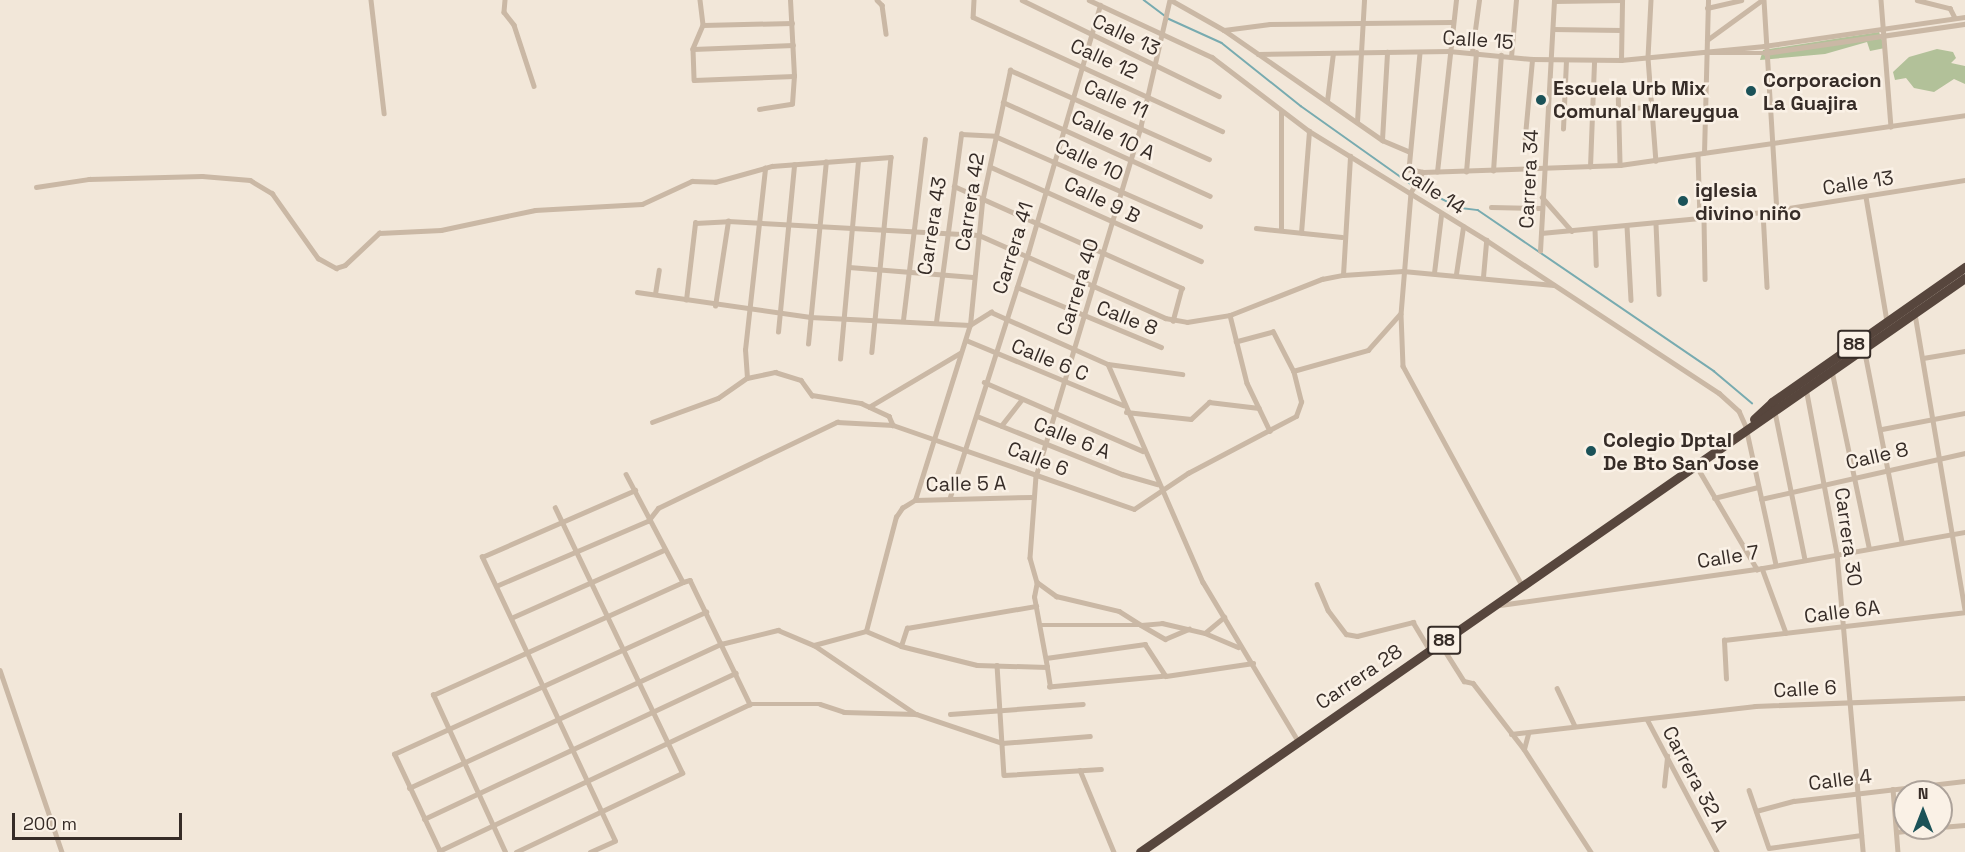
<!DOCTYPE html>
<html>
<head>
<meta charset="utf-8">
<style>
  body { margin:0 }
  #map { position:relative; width:1965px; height:852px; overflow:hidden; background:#f2e7d9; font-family:"Space Grotesk",sans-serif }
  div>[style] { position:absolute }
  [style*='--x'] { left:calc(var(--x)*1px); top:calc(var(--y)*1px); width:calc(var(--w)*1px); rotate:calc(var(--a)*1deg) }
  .green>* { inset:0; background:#b2c199 }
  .stream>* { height:1.5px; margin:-0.75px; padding:0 0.75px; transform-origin:0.75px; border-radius:0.75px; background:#78abb0 }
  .street>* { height:4.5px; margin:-2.25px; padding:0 2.25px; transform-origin:2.25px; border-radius:2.25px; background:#cab8a5 }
  .highway>* { height:9px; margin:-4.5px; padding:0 4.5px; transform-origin:4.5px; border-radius:4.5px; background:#57463d }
  .dots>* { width:16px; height:16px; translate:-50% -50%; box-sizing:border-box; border:3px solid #faf1e6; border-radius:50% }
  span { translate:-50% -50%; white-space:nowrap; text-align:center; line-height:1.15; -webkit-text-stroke:5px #faf1e6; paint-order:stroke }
  .shield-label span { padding:2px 4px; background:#faf1e6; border:2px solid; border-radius:4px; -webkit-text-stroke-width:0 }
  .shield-label { font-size:18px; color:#362c27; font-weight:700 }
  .street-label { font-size:20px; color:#362c27 }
  .poi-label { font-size:20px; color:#362c27; font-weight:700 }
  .left { translate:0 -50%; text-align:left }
  .north { position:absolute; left:1893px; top:780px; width:60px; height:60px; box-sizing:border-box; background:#faf1e6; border:2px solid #aca29a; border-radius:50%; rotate:0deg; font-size:16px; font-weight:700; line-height:24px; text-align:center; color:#362c27 }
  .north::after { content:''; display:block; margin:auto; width:21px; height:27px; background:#1b5258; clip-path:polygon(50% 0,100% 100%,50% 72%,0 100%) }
  .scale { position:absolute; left:12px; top:813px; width:170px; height:27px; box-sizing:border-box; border:3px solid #362c27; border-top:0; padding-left:8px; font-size:18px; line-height:21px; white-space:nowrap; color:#362c27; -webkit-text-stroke:4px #faf1e6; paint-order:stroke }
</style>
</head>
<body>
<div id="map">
  <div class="green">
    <i style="clip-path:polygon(1879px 32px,1885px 48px,1870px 51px,1867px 42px,1825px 54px,1760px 60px,1763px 50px)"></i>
    <i style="clip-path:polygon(1937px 49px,1953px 52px,1956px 58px,1951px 63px,1965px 66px,1965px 84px,1954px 79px,1934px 92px,1914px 88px,1906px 78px,1895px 80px,1893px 72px,1909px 57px)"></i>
  </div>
  <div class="stream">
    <i style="--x:1144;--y:0;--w:25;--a:37"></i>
    <i style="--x:1167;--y:18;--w:60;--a:24.4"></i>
    <i style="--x:1222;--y:43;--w:101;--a:38.6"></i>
    <i style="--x:1301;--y:106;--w:136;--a:35.4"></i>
    <i style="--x:1417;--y:187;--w:49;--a:25.5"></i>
    <i style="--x:1461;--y:208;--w:17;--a:7"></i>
    <i style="--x:1478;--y:210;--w:286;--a:34.3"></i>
    <i style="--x:1714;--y:371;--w:50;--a:40.1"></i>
  </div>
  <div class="street">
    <i style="--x:371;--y:0;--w:114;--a:83.4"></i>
    <i style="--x:505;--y:0;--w:12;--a:95"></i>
    <i style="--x:504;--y:12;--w:16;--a:52"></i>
    <i style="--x:514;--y:25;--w:64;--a:71.8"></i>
    <i style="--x:700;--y:0;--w:25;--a:83"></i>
    <i style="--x:703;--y:25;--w:26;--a:113"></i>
    <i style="--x:693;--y:49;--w:31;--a:88"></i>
    <i style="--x:694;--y:80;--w:100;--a:-2.3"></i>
    <i style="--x:794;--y:76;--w:76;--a:-93"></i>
    <i style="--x:877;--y:0;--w:7;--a:45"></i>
    <i style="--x:882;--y:5;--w:29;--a:82"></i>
    <i style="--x:974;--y:0;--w:17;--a:93"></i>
    <i style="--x:973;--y:17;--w:274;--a:24.6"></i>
    <i style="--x:1022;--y:0;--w:219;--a:26"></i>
    <i style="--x:1089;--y:0;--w:136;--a:24.9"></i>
    <i style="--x:1212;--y:57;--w:122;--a:37.3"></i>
    <i style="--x:1309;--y:131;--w:208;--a:31.6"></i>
    <i style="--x:1486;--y:240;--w:279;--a:33.3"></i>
    <i style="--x:1719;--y:393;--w:27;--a:42"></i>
    <i style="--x:1739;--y:411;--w:17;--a:66"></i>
    <i style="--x:1746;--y:427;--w:141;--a:77.7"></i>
    <i style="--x:1170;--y:0;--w:130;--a:102.9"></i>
    <i style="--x:1141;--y:127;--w:364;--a:106.7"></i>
    <i style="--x:1036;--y:476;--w:82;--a:94.2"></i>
    <i style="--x:1030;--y:558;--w:25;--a:74"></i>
    <i style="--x:1037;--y:582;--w:24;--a:36"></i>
    <i style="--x:1056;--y:596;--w:65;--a:13.4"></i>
    <i style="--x:1119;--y:611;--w:26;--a:32"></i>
    <i style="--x:1141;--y:625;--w:21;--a:-5"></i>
    <i style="--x:1162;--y:623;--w:44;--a:13.1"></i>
    <i style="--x:1205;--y:633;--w:25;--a:-40"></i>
    <i style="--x:1171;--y:0;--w:61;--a:29.5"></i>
    <i style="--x:1224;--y:30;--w:193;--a:34.8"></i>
    <i style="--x:1382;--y:140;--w:30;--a:23"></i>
    <i style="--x:1651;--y:0;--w:58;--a:93"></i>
    <i style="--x:1648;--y:58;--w:103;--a:85.6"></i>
    <i style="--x:1764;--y:0;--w:210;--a:86.5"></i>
    <i style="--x:1881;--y:0;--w:127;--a:85.5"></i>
    <i style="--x:1917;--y:0;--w:34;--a:14"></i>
    <i style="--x:1950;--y:8;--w:11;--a:63"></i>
    <i style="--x:1554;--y:1;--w:68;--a:-0.8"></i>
    <i style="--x:1707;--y:8;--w:35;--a:-13"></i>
    <i style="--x:703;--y:25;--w:89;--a:-1.3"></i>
    <i style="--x:1553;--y:29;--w:68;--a:0.8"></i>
    <i style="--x:1224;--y:30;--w:46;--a:-7.4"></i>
    <i style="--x:1270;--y:24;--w:182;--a:-0.6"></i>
    <i style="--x:1707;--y:40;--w:68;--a:-36"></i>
    <i style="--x:693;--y:49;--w:100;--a:-2.3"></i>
    <i style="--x:1472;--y:52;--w:52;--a:-82.3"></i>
    <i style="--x:1420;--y:53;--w:117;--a:95.4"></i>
    <i style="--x:1409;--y:169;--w:14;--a:12"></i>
    <i style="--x:1423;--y:172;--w:197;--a:-2"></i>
    <i style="--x:1620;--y:165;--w:349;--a:-8.2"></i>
    <i style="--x:1698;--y:53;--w:67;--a:0"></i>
    <i style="--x:1765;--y:53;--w:202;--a:-8.3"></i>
    <i style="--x:1258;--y:54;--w:191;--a:-0.9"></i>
    <i style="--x:1449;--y:51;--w:83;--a:5.5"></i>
    <i style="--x:1532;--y:59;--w:89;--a:0.6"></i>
    <i style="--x:1621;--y:60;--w:144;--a:-5.6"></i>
    <i style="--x:1764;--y:46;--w:203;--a:-8.2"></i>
    <i style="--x:1511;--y:57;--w:57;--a:-85"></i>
    <i style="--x:1621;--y:60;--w:60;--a:-89"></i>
    <i style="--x:1618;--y:86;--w:79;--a:88.5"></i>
    <i style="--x:1327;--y:101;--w:48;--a:-82.9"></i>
    <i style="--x:1003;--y:102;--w:227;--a:24.4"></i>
    <i style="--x:759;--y:109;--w:33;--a:-9"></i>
    <i style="--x:792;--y:104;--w:28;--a:-86"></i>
    <i style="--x:1619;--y:109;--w:31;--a:-4"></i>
    <i style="--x:1357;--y:122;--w:122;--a:-86.7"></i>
    <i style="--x:1563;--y:129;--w:68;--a:-87.5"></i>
    <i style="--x:1382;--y:140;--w:88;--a:-86.7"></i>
    <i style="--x:1524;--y:146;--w:87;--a:-84.7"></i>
    <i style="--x:1704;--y:153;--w:153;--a:-88.5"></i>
    <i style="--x:1698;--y:155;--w:64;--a:88.2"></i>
    <i style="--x:991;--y:167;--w:230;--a:24.1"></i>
    <i style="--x:1590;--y:167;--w:106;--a:-87.8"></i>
    <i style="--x:1493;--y:171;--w:116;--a:-86.1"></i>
    <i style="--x:1423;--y:172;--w:24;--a:120"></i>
    <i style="--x:1411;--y:193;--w:121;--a:94.7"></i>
    <i style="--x:1401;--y:314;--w:52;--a:87.8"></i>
    <i style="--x:1403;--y:366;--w:251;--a:61.5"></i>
    <i style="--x:1437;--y:172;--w:173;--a:-83.7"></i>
    <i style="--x:1466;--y:172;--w:120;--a:-85.2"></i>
    <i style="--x:954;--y:186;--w:250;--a:24.1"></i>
    <i style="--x:1182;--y:288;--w:34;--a:105"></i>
    <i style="--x:36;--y:187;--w:54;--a:-8.6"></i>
    <i style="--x:89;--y:179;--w:113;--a:-1.5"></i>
    <i style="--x:202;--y:176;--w:48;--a:4.8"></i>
    <i style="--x:250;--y:180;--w:26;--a:31"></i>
    <i style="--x:272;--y:193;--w:80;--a:54.7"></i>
    <i style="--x:318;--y:258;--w:21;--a:29"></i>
    <i style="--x:336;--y:268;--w:9;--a:-18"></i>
    <i style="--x:345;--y:265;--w:47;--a:-43.3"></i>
    <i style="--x:379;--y:233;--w:62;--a:-2.8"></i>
    <i style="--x:441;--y:230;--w:96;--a:-12"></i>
    <i style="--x:535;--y:210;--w:107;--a:-3.2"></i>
    <i style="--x:642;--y:204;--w:55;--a:-24.7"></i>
    <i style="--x:692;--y:181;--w:23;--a:2"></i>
    <i style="--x:715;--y:182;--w:59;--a:-15.7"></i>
    <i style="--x:772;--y:166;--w:119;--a:-4.3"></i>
    <i style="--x:891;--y:157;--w:196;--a:95.6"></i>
    <i style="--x:1542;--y:197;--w:45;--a:48.6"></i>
    <i style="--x:1866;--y:197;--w:126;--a:80.4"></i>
    <i style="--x:1491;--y:207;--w:51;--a:1.1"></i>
    <i style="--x:1763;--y:212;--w:75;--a:86.9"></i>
    <i style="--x:1704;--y:219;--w:60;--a:89"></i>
    <i style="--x:1656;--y:224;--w:70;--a:87.5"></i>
    <i style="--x:1627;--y:226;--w:74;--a:86.9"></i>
    <i style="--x:1256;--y:228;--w:86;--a:6"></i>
    <i style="--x:1595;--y:229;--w:36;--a:88"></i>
    <i style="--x:1281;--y:230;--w:118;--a:-90"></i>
    <i style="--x:1301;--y:233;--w:102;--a:-85.5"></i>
    <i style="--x:1541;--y:233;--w:223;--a:-5.4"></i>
    <i style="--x:1763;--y:212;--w:205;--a:-9"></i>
    <i style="--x:1540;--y:251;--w:251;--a:-86.8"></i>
    <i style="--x:849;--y:267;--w:124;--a:4.6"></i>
    <i style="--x:1434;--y:273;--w:58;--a:-83.1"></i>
    <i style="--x:1456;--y:274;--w:48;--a:-81.5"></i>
    <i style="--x:1343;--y:275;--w:119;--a:-86.6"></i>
    <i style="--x:1483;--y:277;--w:37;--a:-85"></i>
    <i style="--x:1017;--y:287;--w:156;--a:22.6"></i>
    <i style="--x:637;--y:292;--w:175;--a:8.2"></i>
    <i style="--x:810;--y:317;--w:160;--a:2.9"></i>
    <i style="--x:970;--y:325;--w:25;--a:-32"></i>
    <i style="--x:991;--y:312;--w:128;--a:24"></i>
    <i style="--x:1108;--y:364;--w:75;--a:7.7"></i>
    <i style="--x:655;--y:294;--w:24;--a:-81"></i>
    <i style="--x:686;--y:300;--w:78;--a:-83.3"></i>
    <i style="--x:695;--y:223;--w:33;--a:-3"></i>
    <i style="--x:728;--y:221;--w:251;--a:3.2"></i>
    <i style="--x:979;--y:235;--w:204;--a:24"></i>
    <i style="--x:1165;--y:318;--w:22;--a:10"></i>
    <i style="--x:1187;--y:322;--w:44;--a:-9.2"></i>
    <i style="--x:1230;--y:315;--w:99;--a:-21.4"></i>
    <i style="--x:1322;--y:279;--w:21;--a:-11"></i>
    <i style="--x:1343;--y:275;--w:60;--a:-3.8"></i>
    <i style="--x:1403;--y:271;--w:151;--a:5.3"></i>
    <i style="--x:715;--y:306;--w:86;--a:-81.3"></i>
    <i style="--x:1915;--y:314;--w:299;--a:80.4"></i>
    <i style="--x:1230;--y:315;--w:70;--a:76"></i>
    <i style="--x:1247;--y:383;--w:53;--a:64.4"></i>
    <i style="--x:903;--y:320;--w:182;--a:-83.1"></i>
    <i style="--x:936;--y:322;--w:190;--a:-82.4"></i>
    <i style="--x:961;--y:134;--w:34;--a:3"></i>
    <i style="--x:995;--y:136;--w:224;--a:23.7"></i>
    <i style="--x:778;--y:332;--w:168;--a:-84.5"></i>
    <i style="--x:966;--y:340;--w:170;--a:22.5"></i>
    <i style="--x:808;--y:344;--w:183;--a:-84.4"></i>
    <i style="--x:1864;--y:348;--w:198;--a:78.9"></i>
    <i style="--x:1923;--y:358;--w:43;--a:-9.5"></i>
    <i style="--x:840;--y:359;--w:199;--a:-84.8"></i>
    <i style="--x:1108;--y:364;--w:238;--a:66.5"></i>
    <i style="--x:1203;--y:582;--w:185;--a:59.1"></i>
    <i style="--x:1293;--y:371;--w:78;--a:-15.6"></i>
    <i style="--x:1368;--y:350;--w:48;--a:-48.4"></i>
    <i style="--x:1832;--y:371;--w:180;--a:78.1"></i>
    <i style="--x:747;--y:378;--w:28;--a:-94"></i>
    <i style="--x:745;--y:350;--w:183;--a:-83.7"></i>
    <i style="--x:984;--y:382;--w:173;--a:23.5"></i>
    <i style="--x:1806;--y:388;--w:168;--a:79.4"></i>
    <i style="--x:1837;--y:553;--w:300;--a:85"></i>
    <i style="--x:869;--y:407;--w:106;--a:-30.7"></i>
    <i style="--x:1126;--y:412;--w:65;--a:6.1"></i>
    <i style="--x:1191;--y:419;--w:25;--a:-43"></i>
    <i style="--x:1209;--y:402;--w:50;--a:6.8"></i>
    <i style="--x:1775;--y:412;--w:150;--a:78.5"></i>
    <i style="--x:977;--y:416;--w:156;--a:21.8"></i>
    <i style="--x:1122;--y:474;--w:37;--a:16"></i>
    <i style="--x:652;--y:422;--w:70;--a:-20"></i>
    <i style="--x:718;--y:398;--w:35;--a:-35"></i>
    <i style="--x:747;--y:378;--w:29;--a:-12"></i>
    <i style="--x:775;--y:372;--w:27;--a:17"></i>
    <i style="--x:801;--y:380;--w:19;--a:54"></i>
    <i style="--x:812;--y:395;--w:50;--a:9.3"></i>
    <i style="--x:861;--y:403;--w:31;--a:25"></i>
    <i style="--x:889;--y:416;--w:10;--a:66"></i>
    <i style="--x:1001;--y:426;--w:33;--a:-52"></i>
    <i style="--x:1882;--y:429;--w:85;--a:-10.9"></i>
    <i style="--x:1696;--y:465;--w:121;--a:59.6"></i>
    <i style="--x:626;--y:474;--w:122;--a:62.2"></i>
    <i style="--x:683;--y:582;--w:7;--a:-16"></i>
    <i style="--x:690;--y:580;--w:138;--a:64.2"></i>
    <i style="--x:950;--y:497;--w:256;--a:-72.3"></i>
    <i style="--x:1028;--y:253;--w:258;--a:-73.8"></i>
    <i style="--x:1714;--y:498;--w:45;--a:-14"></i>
    <i style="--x:1761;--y:499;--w:209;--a:-12.7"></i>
    <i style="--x:915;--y:500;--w:183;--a:-72.6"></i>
    <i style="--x:970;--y:325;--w:124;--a:-84.4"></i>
    <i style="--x:982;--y:202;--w:135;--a:-78"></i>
    <i style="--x:1010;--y:70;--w:218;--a:24.1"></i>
    <i style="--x:1762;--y:568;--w:69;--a:69.7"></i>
    <i style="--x:1317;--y:584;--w:28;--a:67"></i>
    <i style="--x:1328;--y:610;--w:30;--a:53"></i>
    <i style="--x:1346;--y:634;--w:11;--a:10"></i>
    <i style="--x:1357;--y:636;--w:58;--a:-14"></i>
    <i style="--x:1413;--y:622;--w:33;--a:59"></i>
    <i style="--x:496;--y:586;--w:165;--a:-23.2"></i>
    <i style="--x:648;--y:521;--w:16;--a:-52"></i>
    <i style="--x:658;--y:508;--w:199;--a:-25.7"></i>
    <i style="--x:837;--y:422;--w:56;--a:3.1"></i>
    <i style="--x:893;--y:425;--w:255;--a:19.2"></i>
    <i style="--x:1134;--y:509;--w:65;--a:-33.7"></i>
    <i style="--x:1188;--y:473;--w:122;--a:-27.8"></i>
    <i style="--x:1296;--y:416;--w:15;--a:-70"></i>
    <i style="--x:1301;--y:402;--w:32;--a:-104"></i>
    <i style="--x:1293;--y:371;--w:44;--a:-117.1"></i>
    <i style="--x:1273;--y:332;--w:38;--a:165"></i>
    <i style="--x:1500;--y:605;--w:260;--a:-8"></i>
    <i style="--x:1757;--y:569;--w:211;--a:-10.1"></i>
    <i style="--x:511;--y:618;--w:167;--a:-24"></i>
    <i style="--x:1040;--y:625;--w:101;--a:0"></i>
    <i style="--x:1141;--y:625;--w:28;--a:30"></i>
    <i style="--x:1165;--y:639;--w:26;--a:-23"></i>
    <i style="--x:866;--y:631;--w:38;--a:23"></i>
    <i style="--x:901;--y:646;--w:78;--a:14"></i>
    <i style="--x:977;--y:665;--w:70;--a:1.6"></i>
    <i style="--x:1047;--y:667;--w:71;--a:-100.5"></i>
    <i style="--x:1034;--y:597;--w:15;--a:-79"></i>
    <i style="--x:1205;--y:633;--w:36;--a:23"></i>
    <i style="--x:1440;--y:643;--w:45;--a:57.7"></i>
    <i style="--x:1464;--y:681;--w:9;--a:13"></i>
    <i style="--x:1473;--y:683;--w:83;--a:52.3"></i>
    <i style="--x:1524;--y:749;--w:123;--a:57"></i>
    <i style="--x:814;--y:645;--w:123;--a:34.1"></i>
    <i style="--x:901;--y:646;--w:19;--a:-72"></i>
    <i style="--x:907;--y:628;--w:131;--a:-9.7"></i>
    <i style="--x:1046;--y:658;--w:100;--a:-8"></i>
    <i style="--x:1145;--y:644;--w:38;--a:57"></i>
    <i style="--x:1166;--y:676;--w:117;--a:174.6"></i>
    <i style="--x:1050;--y:687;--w:20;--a:-99"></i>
    <i style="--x:997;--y:665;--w:110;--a:86.4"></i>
    <i style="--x:1004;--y:775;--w:97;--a:-3.5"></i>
    <i style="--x:0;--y:670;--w:192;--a:71.2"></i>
    <i style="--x:1166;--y:676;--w:88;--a:-8.5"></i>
    <i style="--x:1726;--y:679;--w:39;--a:-93"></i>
    <i style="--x:1724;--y:640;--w:243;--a:-6.6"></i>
    <i style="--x:1557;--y:688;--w:42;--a:64.7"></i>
    <i style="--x:950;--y:714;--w:133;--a:-4.3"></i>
    <i style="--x:1647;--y:719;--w:150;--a:62.2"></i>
    <i style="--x:1511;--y:734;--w:246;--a:-6.5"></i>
    <i style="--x:1755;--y:706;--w:210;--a:-2.2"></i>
    <i style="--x:1524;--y:749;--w:16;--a:-75"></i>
    <i style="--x:1080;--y:770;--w:89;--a:67.5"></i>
    <i style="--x:1664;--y:786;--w:30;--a:-84"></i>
    <i style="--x:409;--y:788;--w:344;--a:-24.8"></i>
    <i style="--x:721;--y:644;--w:59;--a:-13.8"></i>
    <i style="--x:778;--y:630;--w:39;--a:23"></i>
    <i style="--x:814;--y:645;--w:54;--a:-15.1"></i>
    <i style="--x:866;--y:631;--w:118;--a:-75.3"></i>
    <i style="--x:896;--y:517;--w:11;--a:-56"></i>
    <i style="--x:902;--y:508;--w:15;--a:-32"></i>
    <i style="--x:915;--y:500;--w:117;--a:-1.5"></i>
    <i style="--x:1893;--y:789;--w:63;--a:85.5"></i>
    <i style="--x:1749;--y:790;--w:61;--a:71"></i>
    <i style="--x:1769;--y:848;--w:93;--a:-8"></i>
    <i style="--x:1756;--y:811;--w:39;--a:-15"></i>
    <i style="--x:1794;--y:801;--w:172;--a:-6.7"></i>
    <i style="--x:424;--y:819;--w:344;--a:-25.1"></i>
    <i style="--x:1941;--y:827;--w:24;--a:-5"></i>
    <i style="--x:1896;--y:832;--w:38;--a:-6"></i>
    <i style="--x:439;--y:851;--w:344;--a:-25.3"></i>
    <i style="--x:750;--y:704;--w:70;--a:0"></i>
    <i style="--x:820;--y:704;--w:25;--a:18"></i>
    <i style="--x:844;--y:712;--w:72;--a:1.6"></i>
    <i style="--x:916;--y:714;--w:91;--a:18.6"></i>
    <i style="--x:1002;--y:743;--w:88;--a:-4.5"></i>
    <i style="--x:440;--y:852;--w:108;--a:-115.1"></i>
    <i style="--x:394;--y:754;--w:343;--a:-24.5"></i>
    <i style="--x:505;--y:852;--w:173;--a:-114.6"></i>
    <i style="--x:433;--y:695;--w:274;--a:-24.3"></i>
    <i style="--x:516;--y:852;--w:184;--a:-25.4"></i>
    <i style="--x:682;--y:773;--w:294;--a:-115.6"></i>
    <i style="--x:590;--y:852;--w:27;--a:-24"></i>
    <i style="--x:615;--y:841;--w:314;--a:-115.1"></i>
    <i style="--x:482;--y:557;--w:167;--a:-23.6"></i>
  </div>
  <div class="highway">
    <i style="--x:1754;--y:419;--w:25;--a:-43"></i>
    <i style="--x:1772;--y:402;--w:236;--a:-35"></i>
    <i style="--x:1140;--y:852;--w:1005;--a:-34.83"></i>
  </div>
  <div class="dots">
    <i style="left:1751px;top:91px;background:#1b5258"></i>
    <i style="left:1541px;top:100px;background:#1b5258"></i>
    <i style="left:1683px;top:201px;background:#1b5258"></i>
    <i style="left:1591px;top:451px;background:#1b5258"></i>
  </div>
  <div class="shield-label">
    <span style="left:1854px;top:344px">88</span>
    <span style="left:1444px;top:640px">88</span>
  </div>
  <div class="street-label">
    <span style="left:1126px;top:35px;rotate:25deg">Calle 13</span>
    <span style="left:1478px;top:40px;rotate:4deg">Calle 15</span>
    <span style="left:1104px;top:59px;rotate:24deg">Calle 12</span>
    <span style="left:1116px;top:99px;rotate:24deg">Calle 11</span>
    <span style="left:1113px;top:135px;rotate:26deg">Calle 10 A</span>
    <span style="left:1089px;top:160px;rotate:25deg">Calle 10</span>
    <span style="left:1529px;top:179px;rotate:-87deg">Carrera 34</span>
    <span style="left:1858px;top:183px;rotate:-9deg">Calle 13</span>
    <span style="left:1433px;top:190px;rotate:33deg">Calle 14</span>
    <span style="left:1102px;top:200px;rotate:26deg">Calle 9 B</span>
    <span style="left:970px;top:202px;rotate:-81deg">Carrera 42</span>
    <span style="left:932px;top:226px;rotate:-81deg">Carrera 43</span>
    <span style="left:1013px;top:248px;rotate:-73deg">Carrera 41</span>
    <span style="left:1078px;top:287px;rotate:-73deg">Carrera 40</span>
    <span style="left:1127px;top:318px;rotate:21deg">Calle 8</span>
    <span style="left:1050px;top:360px;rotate:22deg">Calle 6 C</span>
    <span style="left:1072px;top:438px;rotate:22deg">Calle 6 A</span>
    <span style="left:1877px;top:456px;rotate:-13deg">Calle 8</span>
    <span style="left:1038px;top:459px;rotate:21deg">Calle 6</span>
    <span style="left:966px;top:484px;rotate:-1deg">Calle 5 A</span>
    <span style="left:1848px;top:537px;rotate:82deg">Carrera 30</span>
    <span style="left:1728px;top:557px;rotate:-9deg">Calle 7</span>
    <span style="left:1842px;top:612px;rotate:-7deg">Calle 6A</span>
    <span style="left:1359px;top:677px;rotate:-34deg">Carrera 28</span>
    <span style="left:1805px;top:689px;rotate:-3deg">Calle 6</span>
    <span style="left:1695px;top:779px;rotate:62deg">Carrera 32 A</span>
    <span style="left:1840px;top:780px;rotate:-7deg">Calle 4</span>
  </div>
  <div class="poi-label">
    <span class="left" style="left:1763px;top:92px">Corporacion<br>La Guajira</span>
    <span class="left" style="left:1553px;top:100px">Escuela Urb Mix<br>Comunal Mareygua</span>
    <span class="left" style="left:1695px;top:202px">iglesia<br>divino niño</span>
    <span class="left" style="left:1603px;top:452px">Colegio Dptal<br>De Bto San Jose</span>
  </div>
  <div class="north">N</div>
  <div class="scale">200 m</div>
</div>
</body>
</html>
